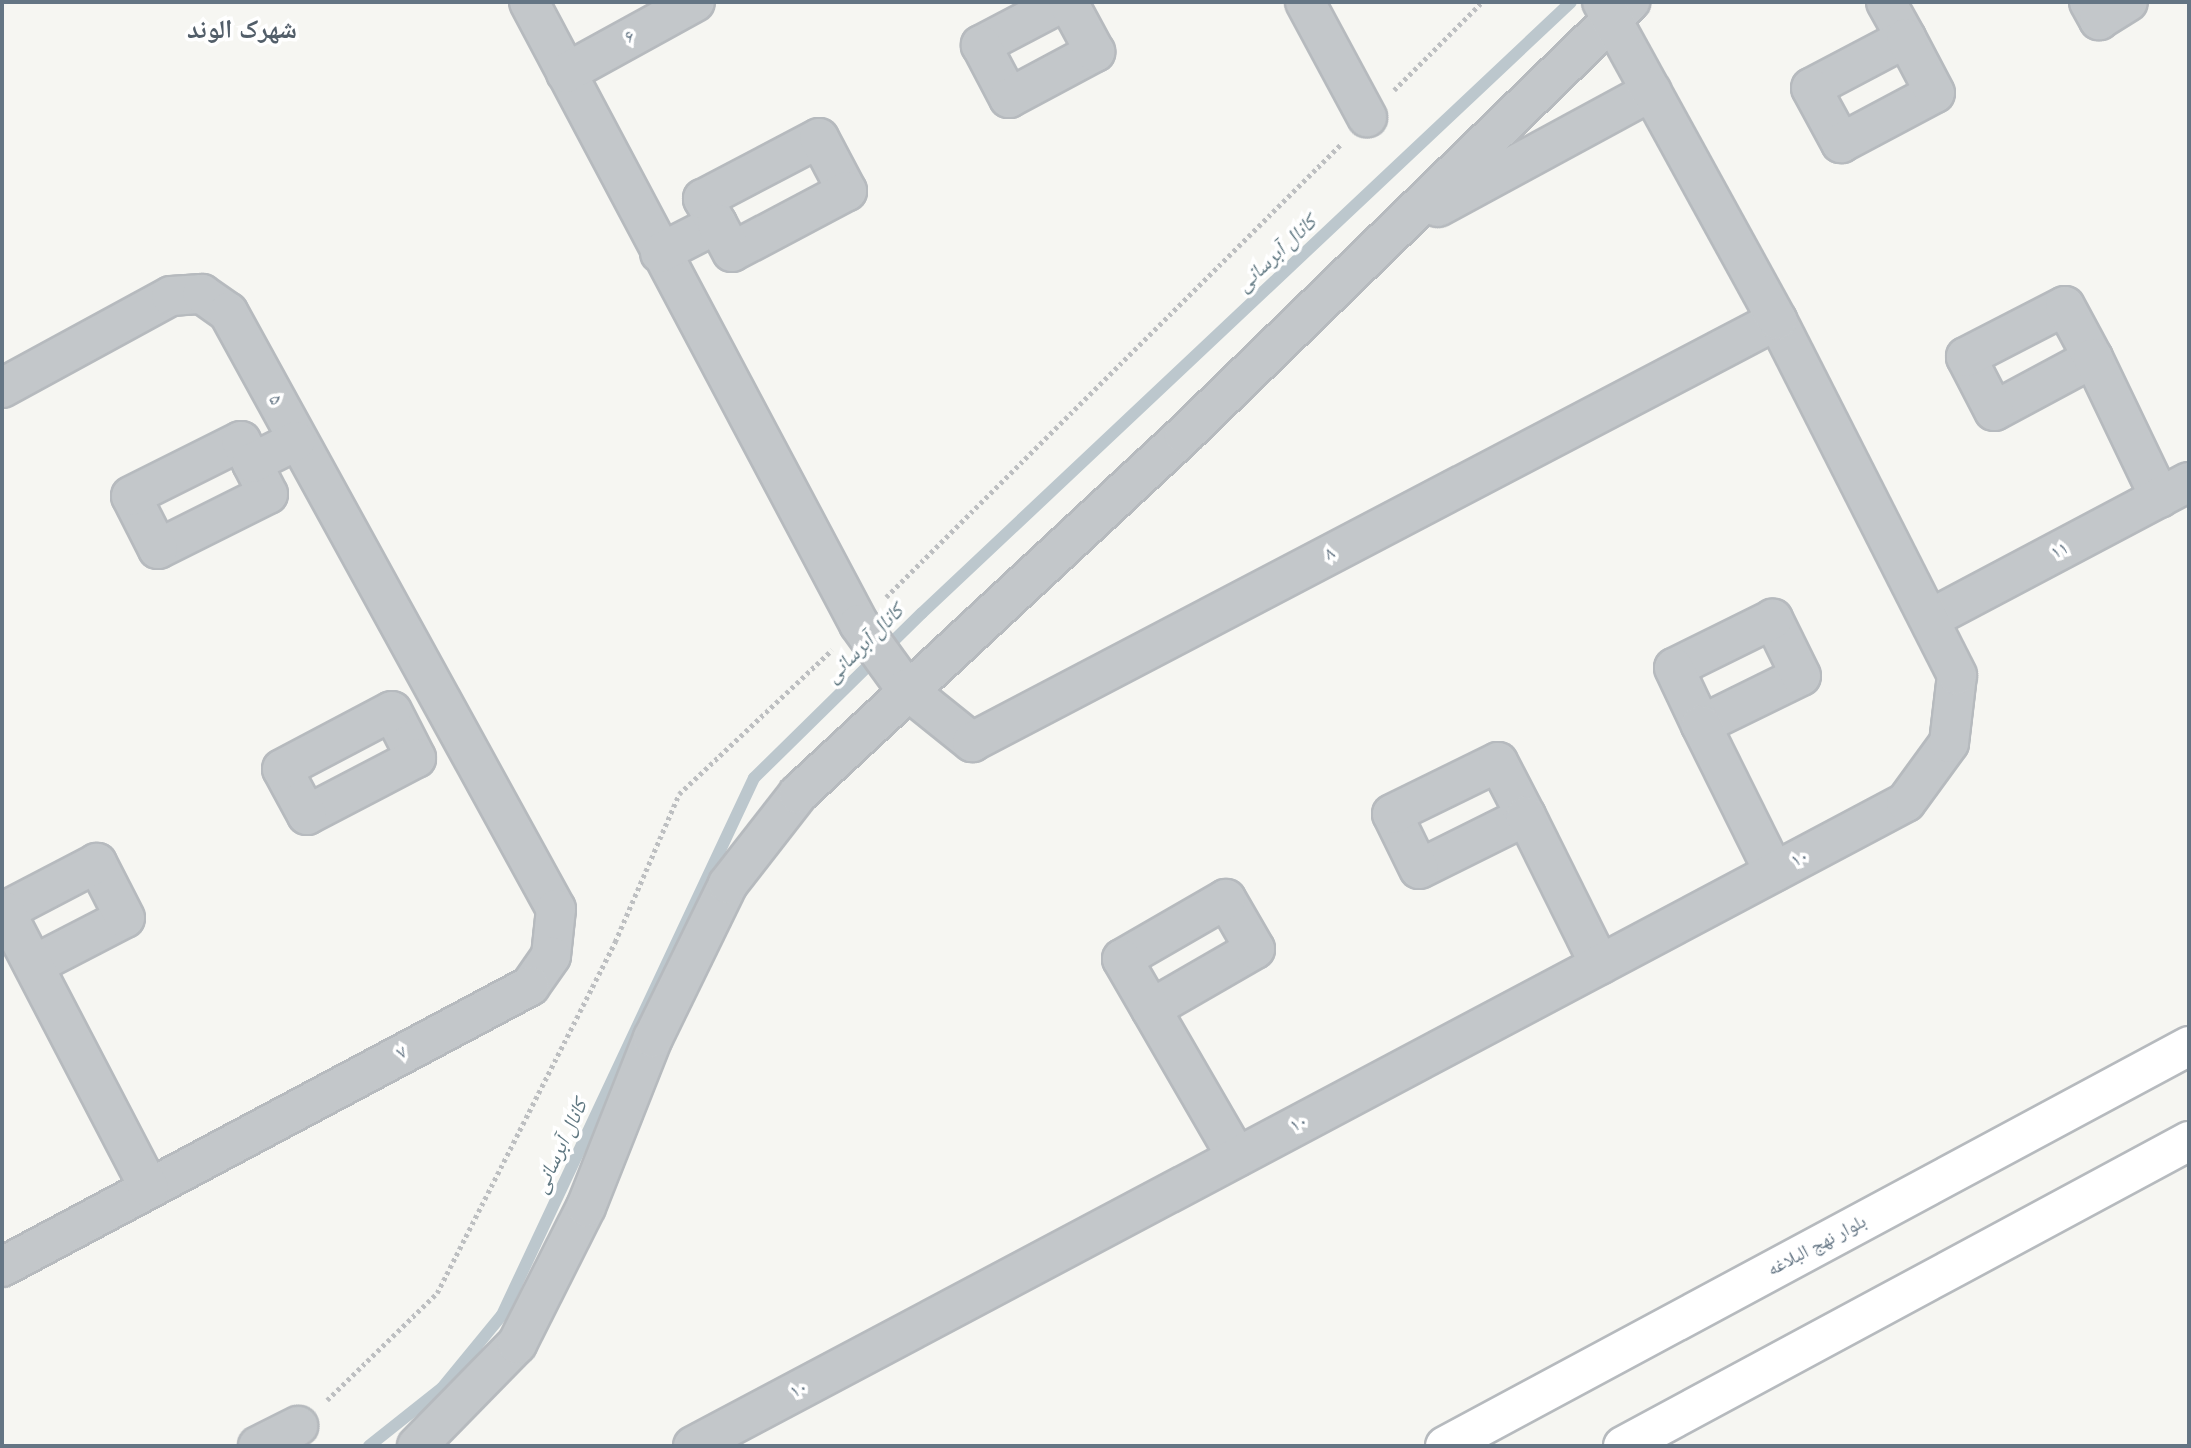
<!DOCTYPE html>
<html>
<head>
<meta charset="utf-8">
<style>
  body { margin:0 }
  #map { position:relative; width:2191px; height:1448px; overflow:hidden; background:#f6f6f2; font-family:Karla,"Noto Naskh Arabic",sans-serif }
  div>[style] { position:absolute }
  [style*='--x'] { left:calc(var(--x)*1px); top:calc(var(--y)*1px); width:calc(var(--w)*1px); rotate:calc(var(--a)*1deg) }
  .stream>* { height:12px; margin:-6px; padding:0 6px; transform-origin:6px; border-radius:6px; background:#bcc7cd }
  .path>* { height:4.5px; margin-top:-2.25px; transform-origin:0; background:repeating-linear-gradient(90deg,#bdbfc1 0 3.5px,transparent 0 7px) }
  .roads { filter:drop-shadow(2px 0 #b6babe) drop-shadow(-2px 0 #b6babe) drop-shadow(0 2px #b6babe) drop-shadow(0 -2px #b6babe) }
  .minor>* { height:38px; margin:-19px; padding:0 19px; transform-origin:19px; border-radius:19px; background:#c3c7ca }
  .major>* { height:38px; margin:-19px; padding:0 19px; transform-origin:19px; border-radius:19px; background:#fff }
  span { translate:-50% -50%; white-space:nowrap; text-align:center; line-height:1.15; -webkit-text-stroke:7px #fff; paint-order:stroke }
  .street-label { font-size:19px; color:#647584 }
  .water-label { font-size:21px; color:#5f7781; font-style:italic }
  .district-label { font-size:26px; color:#525e69; font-weight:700 }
  .frame { position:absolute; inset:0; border:4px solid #647584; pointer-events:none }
</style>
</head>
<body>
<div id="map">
  <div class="stream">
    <i style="--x:369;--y:1446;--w:93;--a:-38.5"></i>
    <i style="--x:442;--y:1388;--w:94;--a:-50.6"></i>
    <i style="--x:502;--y:1315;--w:593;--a:-64.86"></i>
    <i style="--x:754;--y:778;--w:235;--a:-44.5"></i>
    <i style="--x:922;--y:613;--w:891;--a:-43.27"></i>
  </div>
  <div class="path">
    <i style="--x:1394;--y:90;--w:124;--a:-45"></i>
    <i style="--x:886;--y:597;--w:642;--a:-44.87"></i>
    <i style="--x:327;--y:1400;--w:153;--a:-44.2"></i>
    <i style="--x:437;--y:1293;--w:394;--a:-63.1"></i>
    <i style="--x:615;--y:942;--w:161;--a:-66.6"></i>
    <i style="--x:679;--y:794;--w:210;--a:-43.3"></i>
  </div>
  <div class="roads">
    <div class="minor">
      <i style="--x:529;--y:2;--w:704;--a:62.05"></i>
      <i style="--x:859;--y:624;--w:80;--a:54.1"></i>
      <i style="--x:906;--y:689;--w:85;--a:38.8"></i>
      <i style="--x:972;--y:742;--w:909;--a:-27.66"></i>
      <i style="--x:1063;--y:2;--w:93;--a:152.3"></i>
      <i style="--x:981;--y:45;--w:60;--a:62.2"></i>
      <i style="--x:1009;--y:98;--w:98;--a:-28.1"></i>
      <i style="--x:1095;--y:52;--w:57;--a:-118.4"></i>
      <i style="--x:1305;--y:2;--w:131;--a:61.7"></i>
      <i style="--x:1886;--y:2;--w:41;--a:60.9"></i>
      <i style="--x:1906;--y:38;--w:107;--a:152.2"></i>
      <i style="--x:1811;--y:88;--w:63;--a:61.4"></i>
      <i style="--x:1841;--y:143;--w:106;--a:-28"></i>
      <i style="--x:1935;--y:93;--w:62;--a:-117.8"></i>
      <i style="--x:2089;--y:2;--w:21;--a:61"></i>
      <i style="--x:2099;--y:20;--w:34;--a:-32"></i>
      <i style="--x:566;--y:73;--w:147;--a:-28.8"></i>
      <i style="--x:1438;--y:207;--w:243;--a:-28.5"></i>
      <i style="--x:660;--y:253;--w:64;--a:-27"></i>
      <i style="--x:717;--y:224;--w:29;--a:-119"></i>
      <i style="--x:703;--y:199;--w:131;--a:-27.7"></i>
      <i style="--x:819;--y:138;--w:60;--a:62.2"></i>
      <i style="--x:847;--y:191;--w:130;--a:152.1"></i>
      <i style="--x:732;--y:252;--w:32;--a:-118"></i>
      <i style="--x:2093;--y:358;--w:112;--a:151.8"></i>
      <i style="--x:1994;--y:411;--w:61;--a:-117.4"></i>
      <i style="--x:1966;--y:357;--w:111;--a:-27.3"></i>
      <i style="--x:2065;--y:306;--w:59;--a:61.7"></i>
      <i style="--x:2093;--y:358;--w:155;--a:64.4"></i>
      <i style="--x:2;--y:388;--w:192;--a:-28.6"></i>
      <i style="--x:171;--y:296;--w:31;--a:-4"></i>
      <i style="--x:202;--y:294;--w:32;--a:35"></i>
      <i style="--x:228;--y:312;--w:681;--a:61.22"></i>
      <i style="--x:556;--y:909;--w:47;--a:96.1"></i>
      <i style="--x:551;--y:956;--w:37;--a:125"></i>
      <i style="--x:530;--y:986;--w:598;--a:151.98"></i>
      <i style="--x:252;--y:463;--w:35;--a:63"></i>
      <i style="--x:268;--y:494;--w:123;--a:153.4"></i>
      <i style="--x:158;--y:549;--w:59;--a:-117"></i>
      <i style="--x:131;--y:496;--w:123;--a:-26.6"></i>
      <i style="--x:241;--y:441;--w:25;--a:63"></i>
      <i style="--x:252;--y:463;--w:49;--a:-26.6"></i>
      <i style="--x:1930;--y:619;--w:293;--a:-27.9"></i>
      <i style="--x:392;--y:711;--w:53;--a:62.9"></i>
      <i style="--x:416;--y:758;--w:123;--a:152.4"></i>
      <i style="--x:307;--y:815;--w:52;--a:-118.5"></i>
      <i style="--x:282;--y:769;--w:124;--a:-27.8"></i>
      <i style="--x:1701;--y:725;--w:111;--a:-26.1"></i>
      <i style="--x:1801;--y:676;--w:64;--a:-116.2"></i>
      <i style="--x:1773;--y:619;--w:110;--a:153.7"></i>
      <i style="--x:1674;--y:668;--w:63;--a:64.7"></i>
      <i style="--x:1701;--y:725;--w:164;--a:63.6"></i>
      <i style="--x:1526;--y:816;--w:119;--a:153.6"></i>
      <i style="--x:1419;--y:869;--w:61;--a:-116.1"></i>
      <i style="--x:1392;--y:814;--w:118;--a:-26.1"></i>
      <i style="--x:1498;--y:762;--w:61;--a:62.6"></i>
      <i style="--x:1526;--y:816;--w:166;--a:63.6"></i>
      <i style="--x:34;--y:965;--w:102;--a:-27.3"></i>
      <i style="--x:125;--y:918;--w:62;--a:-117"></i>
      <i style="--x:97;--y:863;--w:104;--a:152.4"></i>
      <i style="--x:5;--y:911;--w:312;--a:62.5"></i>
      <i style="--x:1151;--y:1009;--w:120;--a:-30"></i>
      <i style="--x:1255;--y:949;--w:58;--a:-120.1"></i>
      <i style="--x:1226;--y:899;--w:120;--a:150"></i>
      <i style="--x:1122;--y:959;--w:229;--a:59.9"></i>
      <i style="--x:258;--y:1446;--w:45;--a:-26.6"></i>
      <i style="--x:417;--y:1446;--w:143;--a:-45.6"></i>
      <i style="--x:517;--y:1344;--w:153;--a:-63.3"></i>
      <i style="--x:586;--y:1207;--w:182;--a:-68.4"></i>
      <i style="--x:653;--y:1038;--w:171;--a:-64"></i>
      <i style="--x:728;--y:884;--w:114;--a:-52.1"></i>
      <i style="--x:798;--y:794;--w:527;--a:-42.92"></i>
      <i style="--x:1184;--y:435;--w:622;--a:-44.15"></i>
      <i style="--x:693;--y:1446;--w:1373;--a:-27.96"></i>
      <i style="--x:1906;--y:802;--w:73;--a:-53.9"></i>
      <i style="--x:1949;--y:743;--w:68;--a:-83.3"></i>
      <i style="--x:1957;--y:675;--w:398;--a:-116.9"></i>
      <i style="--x:1777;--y:320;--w:363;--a:-118.8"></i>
    </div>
    <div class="major">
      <i style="--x:1445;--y:1446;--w:845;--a:-28.26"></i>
      <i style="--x:1623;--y:1446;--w:643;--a:-28.32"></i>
    </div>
  </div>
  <div class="street-label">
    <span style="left:630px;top:37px;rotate:-29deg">۶</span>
    <span style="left:275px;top:400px;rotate:62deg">۵</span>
    <span style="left:2060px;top:551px;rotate:-28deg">۱۱</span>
    <span style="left:1330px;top:554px;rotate:-28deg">۸</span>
    <span style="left:1800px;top:859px;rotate:-28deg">۱۰</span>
    <span style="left:402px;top:1053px;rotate:-28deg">۷</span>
    <span style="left:1299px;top:1124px;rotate:-28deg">۱۰</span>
    <span style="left:1817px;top:1246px;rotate:-28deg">بلوار نهج البلاغه</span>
    <span style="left:799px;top:1390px;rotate:-28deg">۱۰</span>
  </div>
  <div class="water-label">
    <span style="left:1276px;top:253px;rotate:-43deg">کانال آبرسانی</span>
    <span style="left:864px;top:643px;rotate:-45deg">کانال آبرسانی</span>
    <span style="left:560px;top:1146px;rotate:-65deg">کانال آبرسانی</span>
  </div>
  <div class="district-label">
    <span style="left:242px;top:30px">شهرک الوند</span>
  </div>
  <div class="frame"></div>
</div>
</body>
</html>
